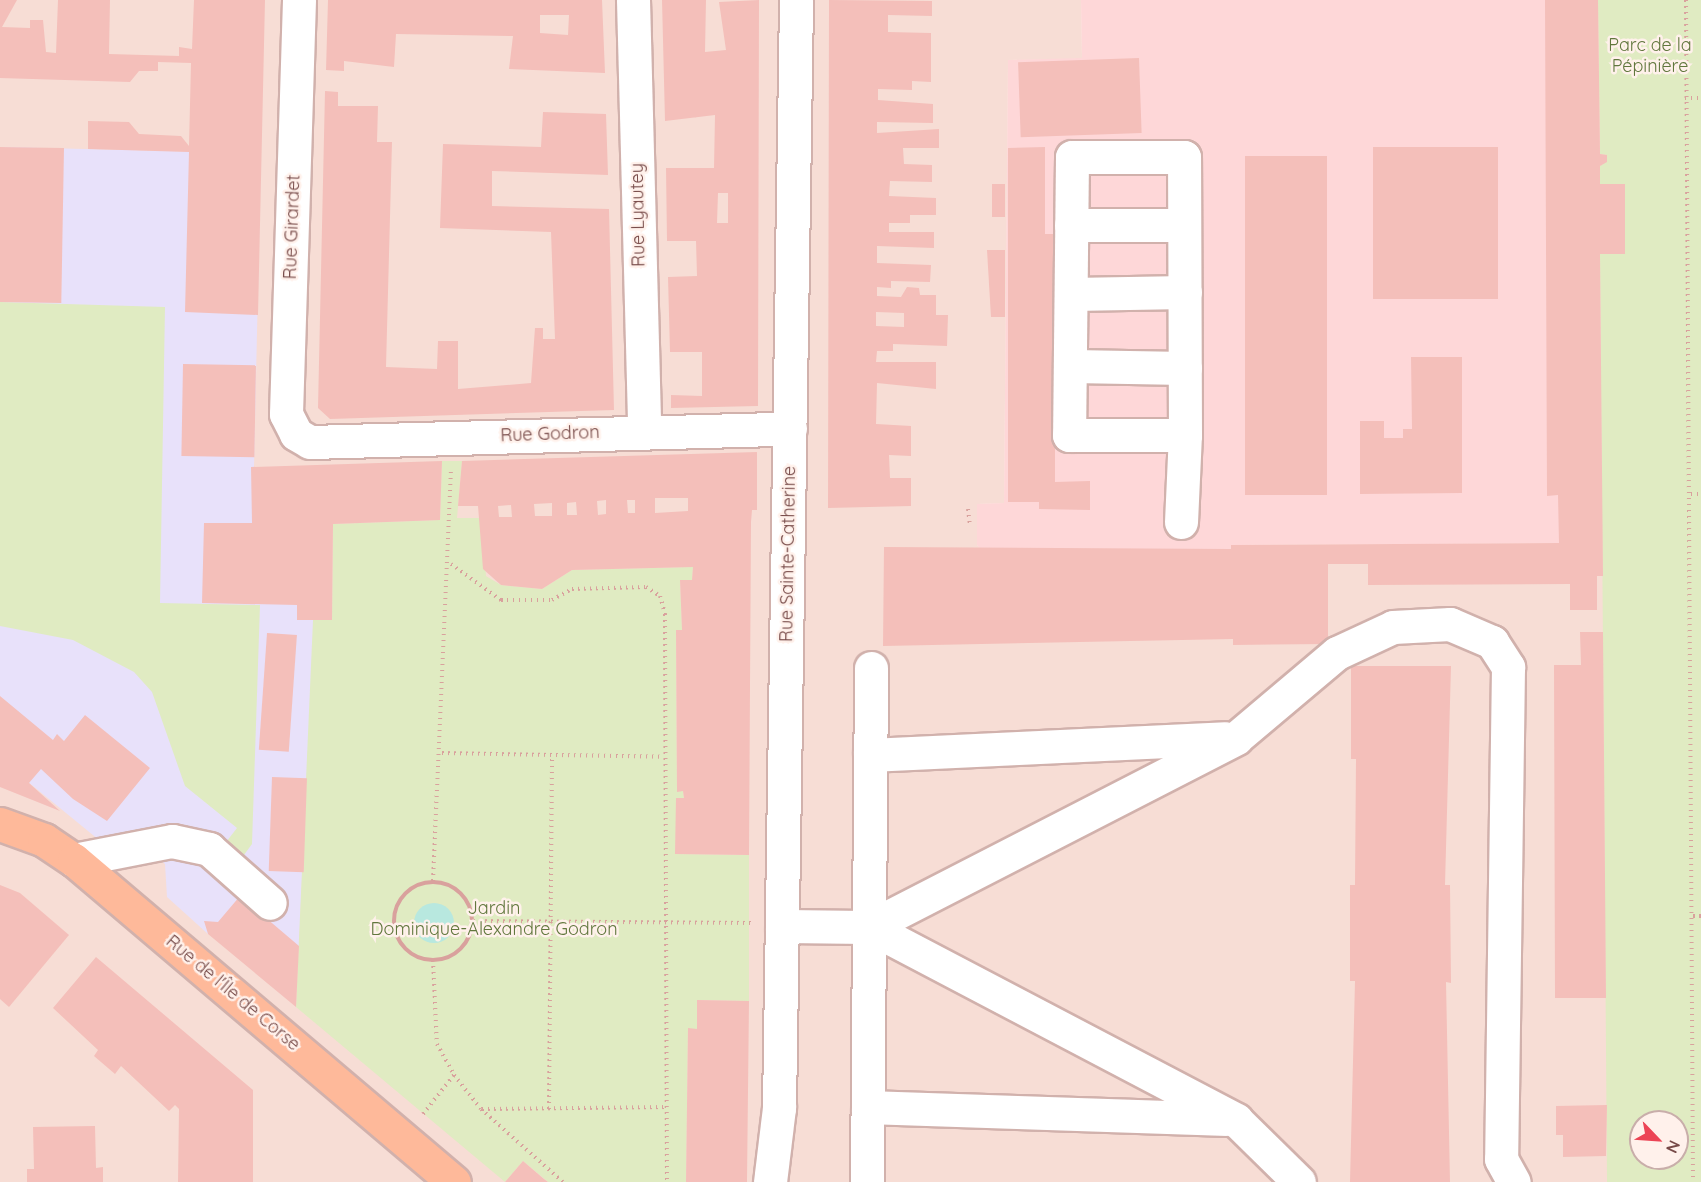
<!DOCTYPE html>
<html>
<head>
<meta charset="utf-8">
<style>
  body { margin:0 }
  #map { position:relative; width:1701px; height:1182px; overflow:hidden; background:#fdebe4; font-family:Quicksand,sans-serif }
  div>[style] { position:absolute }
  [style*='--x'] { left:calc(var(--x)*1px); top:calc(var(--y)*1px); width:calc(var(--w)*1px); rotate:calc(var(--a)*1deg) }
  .residential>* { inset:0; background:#f7ddd5 }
  .commercial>* { inset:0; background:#fed7d8 }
  .education>* { inset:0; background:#e8e1fa }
  .green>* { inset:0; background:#e0ebc2 }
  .water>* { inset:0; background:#b8e8df }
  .round { border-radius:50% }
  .building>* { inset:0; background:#f4bfba; transform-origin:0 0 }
  .path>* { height:4px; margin-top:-2px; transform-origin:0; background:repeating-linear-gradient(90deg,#d9a19d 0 1.5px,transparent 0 6px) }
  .path>.ring { margin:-2px; padding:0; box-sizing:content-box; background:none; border:4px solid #d9a19d; border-radius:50% }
  .roads { filter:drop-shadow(2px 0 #d1b1ac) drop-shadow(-2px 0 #d1b1ac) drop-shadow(0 2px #d1b1ac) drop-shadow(0 -2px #d1b1ac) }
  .minor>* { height:33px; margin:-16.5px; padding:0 16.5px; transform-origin:16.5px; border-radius:16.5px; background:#fff }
  .major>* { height:33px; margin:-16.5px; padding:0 16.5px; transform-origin:16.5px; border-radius:16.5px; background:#feb99a }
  span { translate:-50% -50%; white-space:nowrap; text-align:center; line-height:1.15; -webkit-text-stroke:5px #fff1eb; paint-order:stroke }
  .park-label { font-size:18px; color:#61773d }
  .street-label { font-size:18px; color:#774a48 }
  .north { position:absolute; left:1629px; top:1110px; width:60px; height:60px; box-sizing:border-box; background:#fff1eb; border:2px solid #c9aeaa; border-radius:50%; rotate:115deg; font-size:16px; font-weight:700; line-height:24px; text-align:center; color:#774a48 }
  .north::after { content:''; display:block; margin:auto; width:21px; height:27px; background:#ec4455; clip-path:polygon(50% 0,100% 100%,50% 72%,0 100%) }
</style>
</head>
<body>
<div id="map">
  <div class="residential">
    <i style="clip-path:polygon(evenodd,0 0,1081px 0,1082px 59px,1008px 60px,1004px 503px,977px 504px,977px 545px,981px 549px,1602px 543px,1598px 0,1701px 0,1701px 1182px,0 1182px,0 0,1641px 1122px,1677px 1122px,1677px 1158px,1641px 1158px,1641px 1122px)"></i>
  </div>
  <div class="commercial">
    <i style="clip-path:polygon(1081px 0,1598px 0,1600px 154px,1607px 155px,1600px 184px,1625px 184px,1625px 254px,1600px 255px,1603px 543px,1231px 545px,1231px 549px,981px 550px,977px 545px,977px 504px,1004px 503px,1008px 60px,1082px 58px)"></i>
  </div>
  <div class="education">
    <i style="clip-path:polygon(0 147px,261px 153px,254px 467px,332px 620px,314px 620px,299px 946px,208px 934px,167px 897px,165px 864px,145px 846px,99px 840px,0 759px)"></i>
  </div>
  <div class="green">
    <i style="clip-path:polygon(evenodd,1598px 0,1701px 0,1701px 1182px,1607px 1182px,1600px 254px,1625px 254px,1625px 184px,1600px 184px,1600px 166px,1607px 161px,1607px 155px,1600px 154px,1598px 0,1641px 1122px,1677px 1122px,1677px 1158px,1641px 1158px,1641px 1122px)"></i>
    <i style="clip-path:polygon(0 302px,165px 307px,160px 603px,260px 605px,252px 844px,241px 859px,223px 846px,237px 828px,185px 786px,152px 692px,134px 672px,73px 640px,0 626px)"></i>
    <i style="clip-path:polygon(442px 461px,462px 461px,457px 518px,482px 518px,486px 576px,501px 585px,542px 589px,572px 570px,693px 567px,692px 580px,680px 580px,682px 630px,676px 631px,677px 791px,683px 791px,684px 798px,676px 798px,676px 854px,749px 855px,749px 1001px,698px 1000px,697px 1029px,688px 1029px,686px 1182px,548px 1182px,523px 1161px,505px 1182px,296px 1007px,313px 620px,332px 620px,333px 524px,440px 520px)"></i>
  </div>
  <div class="water">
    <i class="round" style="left:414px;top:903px;width:40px;height:40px"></i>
  </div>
  <div class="building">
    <i style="clip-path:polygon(0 0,17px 0,2px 27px,30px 28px,30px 20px,43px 20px,46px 52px,56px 53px,58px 0,110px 0,109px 54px,179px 56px,179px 47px,192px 49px,194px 0,265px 0,258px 315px,185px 312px,189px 152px,88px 149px,88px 121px,129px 122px,139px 134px,181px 136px,189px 146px,191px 63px,158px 62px,158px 71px,139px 71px,130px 82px,0 78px)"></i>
    <i style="clip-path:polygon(evenodd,328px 0,602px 0,605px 73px,509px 69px,513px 36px,396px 34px,394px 67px,344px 61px,344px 71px,326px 70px,328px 0,540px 15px,569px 15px,568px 35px,540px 33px,540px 15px)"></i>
    <i style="clip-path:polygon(evenodd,662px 0,706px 0,705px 52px,726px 50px,719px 2px,759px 0,758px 406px,671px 408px,671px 395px,702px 396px,702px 352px,670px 352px,668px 277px,697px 276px,696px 241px,667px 241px,666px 168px,714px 168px,715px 115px,665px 121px,662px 0,718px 193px,728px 193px,728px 223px,717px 223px,718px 193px)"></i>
    <i style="clip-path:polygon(evenodd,829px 0,932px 1px,932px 16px,888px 15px,888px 32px,931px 33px,931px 82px,912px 81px,912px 90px,878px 89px,878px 100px,933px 104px,933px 123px,877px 122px,877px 133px,939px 129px,939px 148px,903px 148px,904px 164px,932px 165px,932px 182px,890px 181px,889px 196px,936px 198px,936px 215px,910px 215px,910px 223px,889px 223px,889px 232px,934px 232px,934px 248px,877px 246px,877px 263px,931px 265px,930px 282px,891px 281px,891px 288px,877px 287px,877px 296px,901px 297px,907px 287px,919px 288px,920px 295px,936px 295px,936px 315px,948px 315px,947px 346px,893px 344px,893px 351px,877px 351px,876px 362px,936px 362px,936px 389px,877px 383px,876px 424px,911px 426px,911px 456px,889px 455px,890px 478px,911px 478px,911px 506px,828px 508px,829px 0,876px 312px,904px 313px,904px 327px,876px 326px,876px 312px)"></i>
    <i style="clip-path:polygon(1545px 0,1598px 0,1600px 154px,1607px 155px,1607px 162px,1600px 166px,1600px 184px,1625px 184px,1625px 254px,1600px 254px,1603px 576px,1597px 576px,1597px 610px,1570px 610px,1570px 584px,1368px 585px,1368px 564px,1328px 564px,1328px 644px,1233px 645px,1233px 639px,883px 646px,884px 547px,1231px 549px,1231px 545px,1559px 543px,1558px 495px,1547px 496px)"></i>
    <i style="left:1139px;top:58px;width:75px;height:121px;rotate:88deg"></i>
    <i style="clip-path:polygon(325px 91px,338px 92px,338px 106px,378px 106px,377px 142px,392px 142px,386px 367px,437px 369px,438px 341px,458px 341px,458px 389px,531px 383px,535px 328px,543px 328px,543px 339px,555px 339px,551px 232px,440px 228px,443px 144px,541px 147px,543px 112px,606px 114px,608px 175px,492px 171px,492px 206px,609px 209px,614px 410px,330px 419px,318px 408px)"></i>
    <i style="left:0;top:147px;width:64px;height:155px;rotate:1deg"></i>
    <i style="clip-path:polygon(1045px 147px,1045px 234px,1055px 234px,1055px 482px,1090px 481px,1090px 510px,1039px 509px,1039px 502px,1008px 502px,1008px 148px)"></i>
    <i style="left:1498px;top:147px;width:152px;height:125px;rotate:90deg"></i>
    <i style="left:1245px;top:156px;width:82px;height:339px"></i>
    <i style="left:992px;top:184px;width:13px;height:33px"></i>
    <i style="clip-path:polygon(987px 250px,1005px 250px,1005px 317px,991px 317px)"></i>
    <i style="clip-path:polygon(1411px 357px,1462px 357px,1462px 493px,1360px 494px,1360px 421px,1384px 421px,1384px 438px,1403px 438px,1403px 429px,1412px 429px)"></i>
    <i style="left:183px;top:364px;width:73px;height:92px;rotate:1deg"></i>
    <i style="clip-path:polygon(evenodd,757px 452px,757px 510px,752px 510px,751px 522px,749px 855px,675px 854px,676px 798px,684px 798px,683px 791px,677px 792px,676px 630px,682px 630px,680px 580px,692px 580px,693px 567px,572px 570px,542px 589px,501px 585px,483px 569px,478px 506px,458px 506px,462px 461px,757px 452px,655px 498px,688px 498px,688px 511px,655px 513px,655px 498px,757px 452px,606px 500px,606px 514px,598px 515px,597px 501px,606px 500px,757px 452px,627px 500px,635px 500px,635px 513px,628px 513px,627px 500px,757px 452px,576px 502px,577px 515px,567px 515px,567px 503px,576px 502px,757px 452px,552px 503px,552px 516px,535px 516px,534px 504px,552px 503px,757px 452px,511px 505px,512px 517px,499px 517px,498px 506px,511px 505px)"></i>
    <i style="clip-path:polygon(442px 461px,440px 520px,333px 524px,332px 620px,297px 620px,297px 605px,202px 603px,204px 523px,252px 523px,251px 467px)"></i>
    <i style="clip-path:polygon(1580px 632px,1603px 632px,1606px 998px,1555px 998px,1554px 665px,1581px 665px)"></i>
    <i style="left:267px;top:633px;width:30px;height:117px;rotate:4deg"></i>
    <i style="clip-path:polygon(1351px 666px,1451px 666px,1445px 885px,1450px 885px,1451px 983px,1446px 982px,1450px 1182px,1350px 1182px,1355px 981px,1350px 981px,1350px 885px,1355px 885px,1356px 759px,1351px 759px)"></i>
    <i style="clip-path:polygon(0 696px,53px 740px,57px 734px,64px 741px,85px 715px,150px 768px,107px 821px,73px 799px,41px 769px,29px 783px,60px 811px,0 787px)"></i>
    <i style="left:272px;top:777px;width:35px;height:94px;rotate:2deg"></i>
    <i style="clip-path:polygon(0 885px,20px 893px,69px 935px,9px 1007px,0 999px)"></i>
    <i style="clip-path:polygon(240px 896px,299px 946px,296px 1007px,208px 934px,204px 921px,218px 922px)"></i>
    <i style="clip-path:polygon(96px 957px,253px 1090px,253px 1182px,178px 1182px,179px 1109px,175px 1105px,169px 1111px,121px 1066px,115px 1074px,94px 1056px,98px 1050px,53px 1008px)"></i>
    <i style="clip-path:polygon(697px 1000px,749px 1001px,747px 1182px,686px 1182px,688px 1028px,697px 1029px)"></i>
    <i style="clip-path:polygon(1607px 1105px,1606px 1156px,1563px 1157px,1563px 1135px,1556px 1135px,1556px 1106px)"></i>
    <i style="clip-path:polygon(95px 1126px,96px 1168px,103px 1167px,103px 1182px,27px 1182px,27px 1169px,34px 1169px,33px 1127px)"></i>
    <i style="clip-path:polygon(523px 1161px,544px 1179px,548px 1182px,505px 1182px)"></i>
  </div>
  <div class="path">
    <i style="--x:1686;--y:0;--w:1182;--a:89.66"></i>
    <i style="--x:1685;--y:98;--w:16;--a:0"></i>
    <i style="--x:1691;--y:494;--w:10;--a:0"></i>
    <i style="--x:968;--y:509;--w:16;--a:83"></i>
    <i style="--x:451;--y:564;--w:62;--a:35.8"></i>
    <i style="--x:501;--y:600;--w:51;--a:0"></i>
    <i style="--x:552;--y:600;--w:23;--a:-29"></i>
    <i style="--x:572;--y:589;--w:74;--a:-1.5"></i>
    <i style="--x:646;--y:587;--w:17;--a:33"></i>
    <i style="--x:660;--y:596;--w:19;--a:74"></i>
    <i style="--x:665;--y:614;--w:568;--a:89.8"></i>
    <i style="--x:442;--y:753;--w:221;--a:1"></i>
    <i style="--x:433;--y:881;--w:412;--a:-87.5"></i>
    <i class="ring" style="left:394px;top:882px;width:74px;height:74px"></i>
    <i style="--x:1693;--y:916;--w:8;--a:0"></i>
    <i style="--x:473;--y:921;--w:278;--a:0.4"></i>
    <i style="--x:433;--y:960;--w:84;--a:87.3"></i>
    <i style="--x:437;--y:1044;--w:35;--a:61"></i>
    <i style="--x:454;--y:1075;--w:43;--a:51.5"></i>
    <i style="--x:481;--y:1109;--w:110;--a:41.7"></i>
    <i style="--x:482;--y:1109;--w:185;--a:-0.6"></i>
    <i style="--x:549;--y:1109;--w:354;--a:-89.5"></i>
    <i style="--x:423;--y:1114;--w:50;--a:-51.5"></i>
  </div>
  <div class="roads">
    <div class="minor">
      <i style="--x:299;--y:0;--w:414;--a:91.8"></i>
      <i style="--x:286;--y:414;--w:22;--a:63"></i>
      <i style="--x:296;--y:434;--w:16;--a:30"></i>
      <i style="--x:310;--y:442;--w:480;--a:-1.6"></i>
      <i style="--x:633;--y:0;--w:431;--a:88.5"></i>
      <i style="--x:1071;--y:225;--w:113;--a:0"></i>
      <i style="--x:1072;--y:294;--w:113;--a:-1"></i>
      <i style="--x:1072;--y:366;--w:113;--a:1"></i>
      <i style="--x:1181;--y:522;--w:87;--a:-87.4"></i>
      <i style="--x:1185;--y:435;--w:278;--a:-90.2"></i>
      <i style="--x:1184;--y:157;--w:112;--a:180"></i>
      <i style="--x:1072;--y:157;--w:278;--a:90.6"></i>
      <i style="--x:1069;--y:435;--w:116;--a:0"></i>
      <i style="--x:870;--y:755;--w:355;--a:-2.7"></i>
      <i style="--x:74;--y:860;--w:100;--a:-11"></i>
      <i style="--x:172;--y:841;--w:38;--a:12"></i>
      <i style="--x:209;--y:849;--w:81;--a:41.5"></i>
      <i style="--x:782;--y:926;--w:87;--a:0.7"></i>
      <i style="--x:869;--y:927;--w:415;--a:27.7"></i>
      <i style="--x:1236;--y:1120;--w:88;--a:44.5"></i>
      <i style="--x:869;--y:927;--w:413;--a:-27.2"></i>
      <i style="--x:1236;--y:738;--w:132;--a:-40.1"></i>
      <i style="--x:1337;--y:653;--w:62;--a:-24.9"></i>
      <i style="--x:1393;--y:627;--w:57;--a:-3"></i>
      <i style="--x:1450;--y:624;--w:46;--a:23.2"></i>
      <i style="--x:1492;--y:642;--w:30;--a:57"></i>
      <i style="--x:1508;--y:667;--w:492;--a:90.8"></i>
      <i style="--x:1501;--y:1159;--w:26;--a:61"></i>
      <i style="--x:868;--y:1107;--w:358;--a:1.9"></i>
      <i style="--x:770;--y:1182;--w:75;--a:-83.1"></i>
      <i style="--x:779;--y:1108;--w:1108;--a:-89.12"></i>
      <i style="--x:867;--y:1182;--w:514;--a:-89.55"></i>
    </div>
    <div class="major">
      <i style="--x:0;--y:824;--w:47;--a:20"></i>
      <i style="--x:44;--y:840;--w:36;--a:34"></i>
      <i style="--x:74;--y:860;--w:498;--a:40.3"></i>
    </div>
  </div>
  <div class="park-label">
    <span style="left:1650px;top:56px">Parc de la<br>Pépinière</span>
    <span style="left:494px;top:919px">Jardin<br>Dominique-Alexandre Godron</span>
  </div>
  <div class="street-label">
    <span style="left:638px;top:215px;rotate:-91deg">Rue Lyautey</span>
    <span style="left:292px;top:227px;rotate:-88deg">Rue Girardet</span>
    <span style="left:550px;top:434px;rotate:-2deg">Rue Godron</span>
    <span style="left:788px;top:554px;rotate:-89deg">Rue Sainte-Catherine</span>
    <span style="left:233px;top:993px;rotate:40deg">Rue de l'Île de Corse</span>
  </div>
  <div class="north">N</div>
</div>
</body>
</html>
